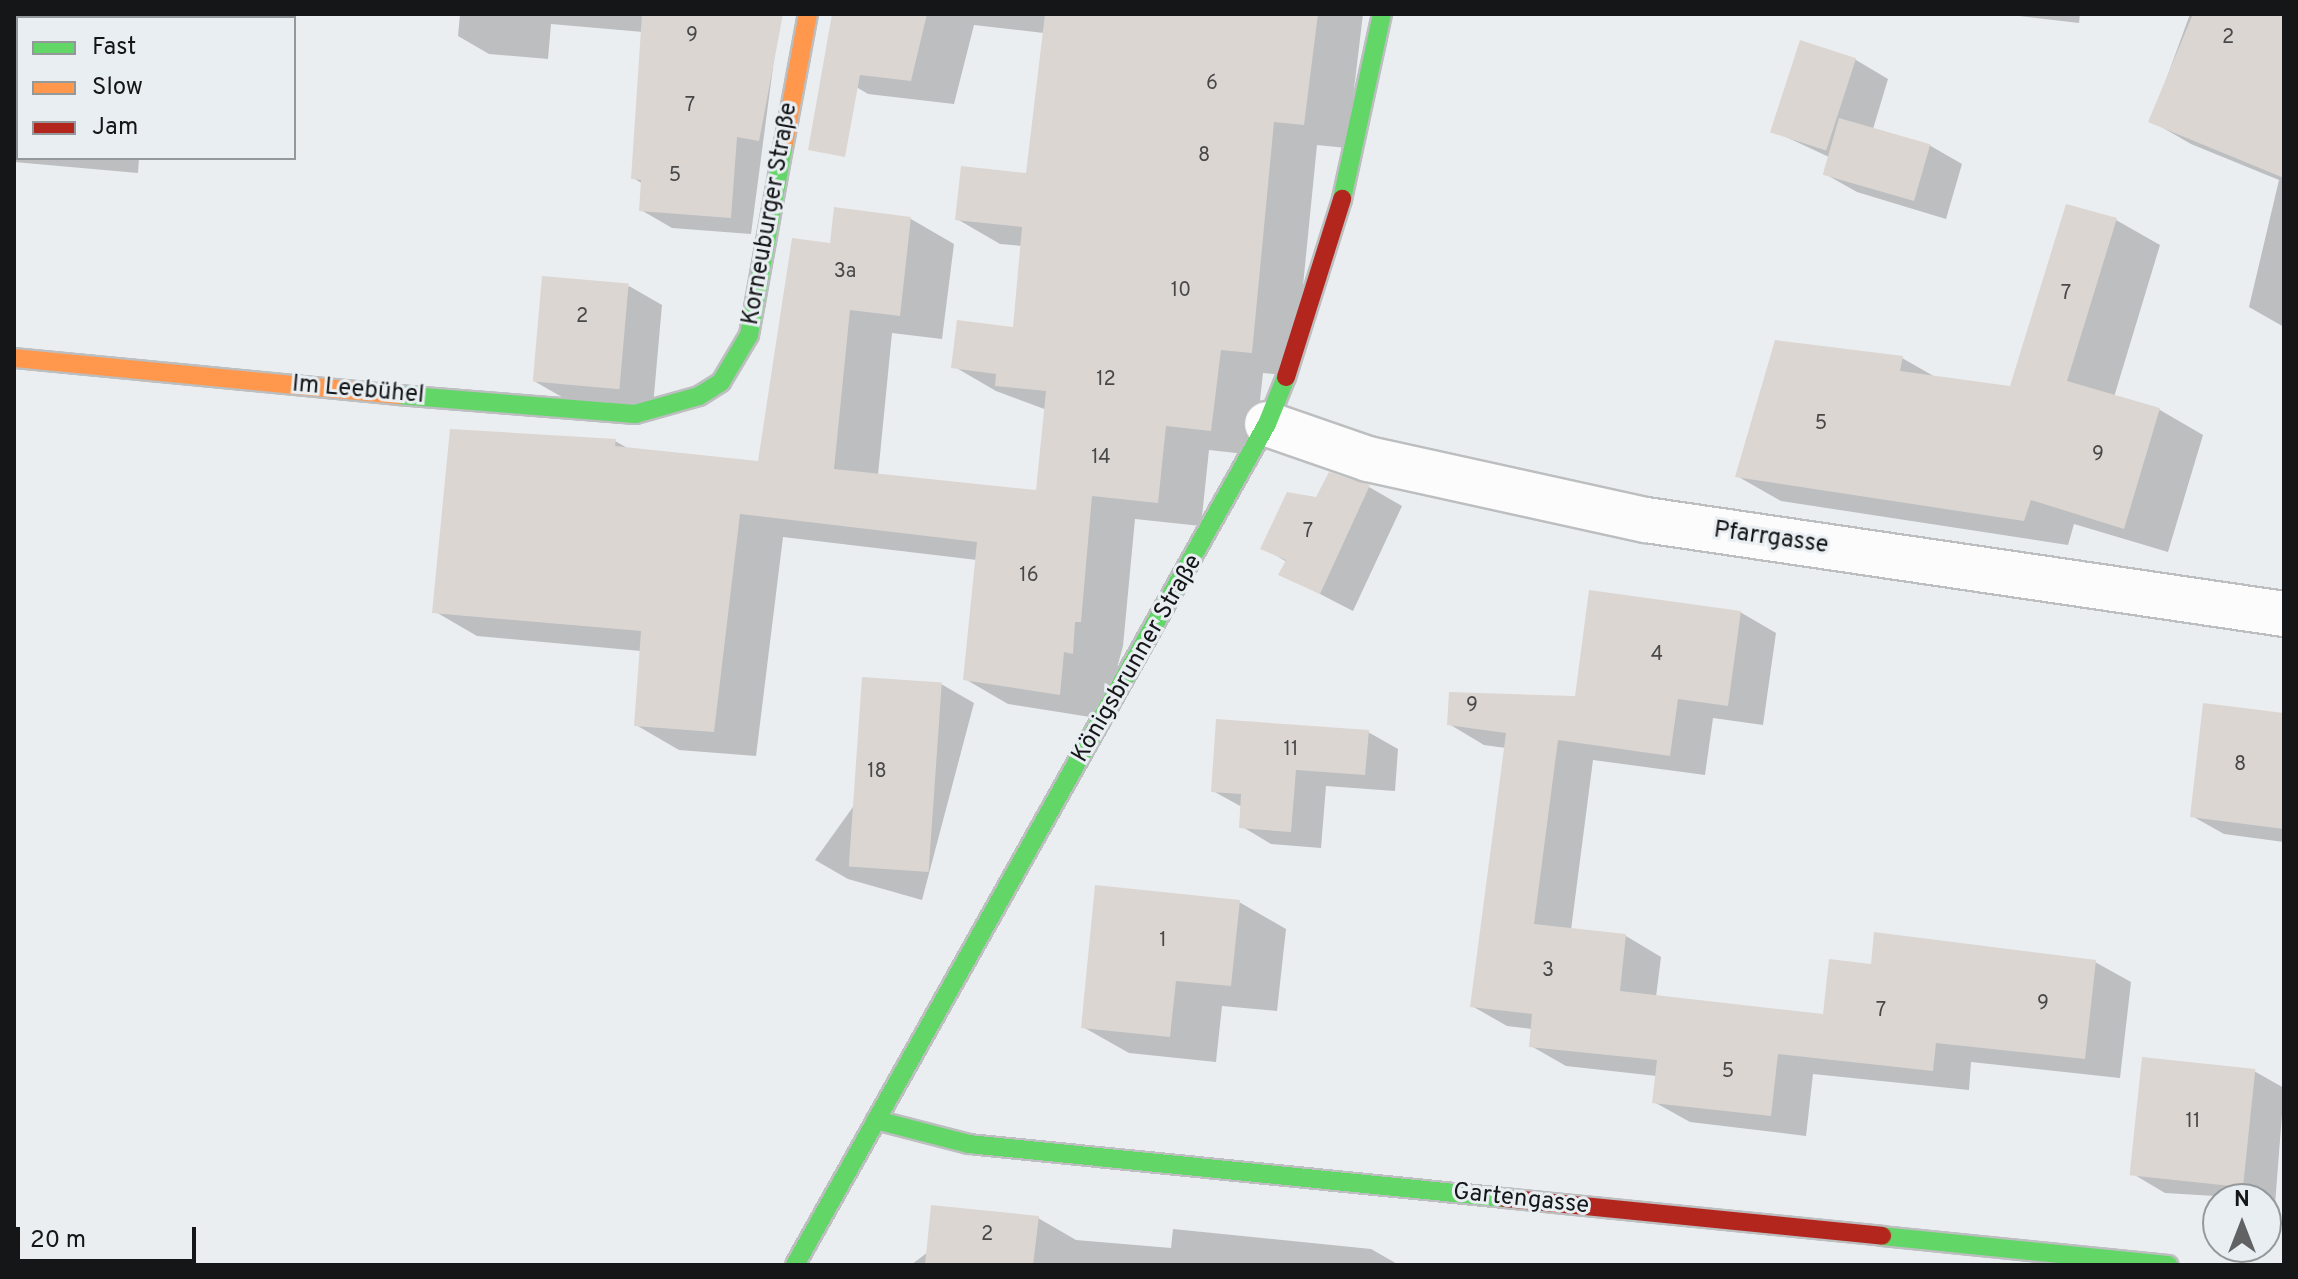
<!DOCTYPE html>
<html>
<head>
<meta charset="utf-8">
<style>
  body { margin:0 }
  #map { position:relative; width:2298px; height:1279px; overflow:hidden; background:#ebeef0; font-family:Overpass,sans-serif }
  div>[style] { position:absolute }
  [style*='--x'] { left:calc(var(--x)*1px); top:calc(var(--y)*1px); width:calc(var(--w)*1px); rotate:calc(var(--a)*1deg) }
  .shadow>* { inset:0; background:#0003 }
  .building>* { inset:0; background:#dcd6d3; transform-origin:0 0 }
  .roads { filter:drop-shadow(2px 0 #bcbebf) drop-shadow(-2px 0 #bcbebf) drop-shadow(0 2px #bcbebf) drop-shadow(0 -2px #bcbebf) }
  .street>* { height:44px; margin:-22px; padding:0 22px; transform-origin:22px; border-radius:22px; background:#fcfcfd }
  .fast>* { height:18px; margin:-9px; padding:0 9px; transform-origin:9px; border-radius:9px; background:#63d668 }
  .slow>* { height:18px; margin:-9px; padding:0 9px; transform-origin:9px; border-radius:9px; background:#ff974d }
  .jam>* { height:18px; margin:-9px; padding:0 9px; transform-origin:9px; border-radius:9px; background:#b3261e }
  span { translate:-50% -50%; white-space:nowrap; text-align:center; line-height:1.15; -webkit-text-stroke:6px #e9eef2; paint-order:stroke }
  .number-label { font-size:20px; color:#494849 }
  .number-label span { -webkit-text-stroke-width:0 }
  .street-label { font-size:24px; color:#151618 }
  .frame { position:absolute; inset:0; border:16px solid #151618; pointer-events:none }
  .legend { position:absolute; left:16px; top:16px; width:280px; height:144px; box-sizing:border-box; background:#e9eef2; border:2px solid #94989b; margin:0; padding:10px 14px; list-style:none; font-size:24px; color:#151618 }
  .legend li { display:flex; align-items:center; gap:16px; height:40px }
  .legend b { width:40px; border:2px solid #94989b }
  .north { position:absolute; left:2202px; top:1183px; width:80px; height:80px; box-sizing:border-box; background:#e9eef2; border:2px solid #94989b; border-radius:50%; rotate:0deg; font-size:22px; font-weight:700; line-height:32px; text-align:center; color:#151618 }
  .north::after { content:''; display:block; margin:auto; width:28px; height:36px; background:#606264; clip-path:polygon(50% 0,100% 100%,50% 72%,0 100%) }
  .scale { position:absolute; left:16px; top:1227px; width:180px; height:36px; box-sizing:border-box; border:4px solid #151618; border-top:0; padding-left:10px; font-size:24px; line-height:28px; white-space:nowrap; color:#151618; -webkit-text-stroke:6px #e9eef2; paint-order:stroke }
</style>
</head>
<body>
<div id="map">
  <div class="shadow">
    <i style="clip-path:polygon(460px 14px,780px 14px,751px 234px,672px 228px,641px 210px,643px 184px,633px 178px,643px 32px,551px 24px,548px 59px,489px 54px,458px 36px)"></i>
    <i style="clip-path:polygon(836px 14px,1363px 14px,1347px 148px,1317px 145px,1294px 376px,1263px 373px,1254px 455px,1209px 450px,1201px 526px,1135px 519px,1123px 646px,1103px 719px,1008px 704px,965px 679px,977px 560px,783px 537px,756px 756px,679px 750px,636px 725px,641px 651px,477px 636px,434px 611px,615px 441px,631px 450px,759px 463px,832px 245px,836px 210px,911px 219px,954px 244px,942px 339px,892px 333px,878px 475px,1038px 492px,1047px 410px,996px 391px,953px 366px,1015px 330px,1023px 246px,1000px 244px,957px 219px,1028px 176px,1044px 33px,974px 25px,954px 104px,868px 94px,826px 69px)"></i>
    <i style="clip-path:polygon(2002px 14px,2080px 14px,2079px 23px)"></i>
    <i style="clip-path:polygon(2190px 14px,2284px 14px,2284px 327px,2249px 307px,2279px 180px,2191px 144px,2151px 121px)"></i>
    <i style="clip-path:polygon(1801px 42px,1856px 60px,1888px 79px,1873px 129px,1929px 145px,1962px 164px,1946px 219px,1857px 192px,1825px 174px,1829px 157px,1773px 131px)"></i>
    <i style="clip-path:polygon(14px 75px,18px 158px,139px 158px,138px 173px,14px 162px)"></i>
    <i style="clip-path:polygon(2067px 207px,2116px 220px,2160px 245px,2114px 397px,2160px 410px,2203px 435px,2168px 552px,2074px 524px,2068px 545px,1781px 501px,1737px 476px,1902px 358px,1937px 378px,2012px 388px)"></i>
    <i style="clip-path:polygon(629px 286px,662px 305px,653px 406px,567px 400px,534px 381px)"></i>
    <i style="clip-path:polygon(1369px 487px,1402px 506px,1353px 611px,1281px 574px,1287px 562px,1263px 548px,1318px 499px)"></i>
    <i style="clip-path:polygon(1740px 612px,1776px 633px,1763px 725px,1713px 718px,1705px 775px,1593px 760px,1571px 930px,1626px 936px,1661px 957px,1656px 997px,1824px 1017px,1873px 966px,2095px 962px,2131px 982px,2120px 1078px,1971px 1062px,1969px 1090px,1813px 1074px,1806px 1136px,1690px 1122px,1654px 1102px,1657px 1076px,1566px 1066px,1531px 1046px,1532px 1029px,1507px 1026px,1472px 1006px,1506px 748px,1484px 745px,1449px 724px,1576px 698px)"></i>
    <i style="clip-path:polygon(941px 684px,974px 703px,922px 900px,848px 879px,815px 860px)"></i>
    <i style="clip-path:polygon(2284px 715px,2284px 842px,2224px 834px,2192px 816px)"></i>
    <i style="clip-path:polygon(1368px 732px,1398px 749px,1395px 791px,1326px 786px,1321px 848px,1271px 844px,1241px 826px,1242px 807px,1213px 791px)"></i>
    <i style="clip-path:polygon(1239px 902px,1286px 929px,1277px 1011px,1222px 1006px,1216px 1062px,1129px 1053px,1083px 1027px)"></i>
    <i style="clip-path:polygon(2254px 1071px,2284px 1088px,2275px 1205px,2266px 1199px,2165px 1193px,2133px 1174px)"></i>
    <i style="clip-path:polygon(1038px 1218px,1076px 1240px,1171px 1248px,1173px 1229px,1371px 1249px,1399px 1265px,911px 1265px,928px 1252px)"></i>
  </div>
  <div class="building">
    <i style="clip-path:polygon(642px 14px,783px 14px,759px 141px,737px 137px,731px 218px,639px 211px,641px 180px,631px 179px)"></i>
    <i style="clip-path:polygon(832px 14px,927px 14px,911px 81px,860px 75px,845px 157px,808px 150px)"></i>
    <i style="clip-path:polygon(1045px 14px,1318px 14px,1304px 125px,1274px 122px,1252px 353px,1221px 350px,1211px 431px,1166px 426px,1158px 503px,1092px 496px,1081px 622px,1075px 622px,1073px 654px,1064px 652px,1060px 695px,963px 680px,977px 542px,740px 514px,714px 732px,634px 726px,641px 631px,432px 613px,450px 429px,616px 439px,615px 446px,758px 461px,792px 238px,830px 243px,834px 207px,911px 217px,900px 316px,850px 310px,834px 469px,1036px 490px,1046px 391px,995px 386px,996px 374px,951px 368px,957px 320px,1013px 327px,1022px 227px,955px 220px,961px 166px,1026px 173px)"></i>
    <i style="clip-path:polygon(2193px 14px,2284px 14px,2284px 178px,2148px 122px)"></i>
    <i style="left:1800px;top:40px;width:59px;height:97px;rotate:18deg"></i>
    <i style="left:1839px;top:118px;width:95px;height:59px;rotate:16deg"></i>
    <i style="clip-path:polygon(2066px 204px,2117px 218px,2067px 381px,2160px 408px,2124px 529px,2031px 500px,2024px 521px,1735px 477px,1775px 340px,1903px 356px,1900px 371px,2010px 386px)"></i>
    <i style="left:542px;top:276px;width:87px;height:106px;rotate:5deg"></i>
    <i style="clip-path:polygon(1329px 472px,1370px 485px,1320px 594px,1278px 575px,1286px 560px,1260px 549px,1287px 492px,1316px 497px)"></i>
    <i style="clip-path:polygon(1589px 590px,1741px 611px,1728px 706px,1678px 699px,1670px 756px,1558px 740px,1534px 924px,1626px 934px,1620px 991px,1823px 1014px,1829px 959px,1871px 964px,1874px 932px,2096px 960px,2085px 1059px,1936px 1043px,1933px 1071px,1778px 1054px,1771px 1116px,1652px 1103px,1657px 1060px,1529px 1047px,1532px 1014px,1470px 1007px,1506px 733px,1447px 725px,1449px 692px,1575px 696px)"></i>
    <i style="left:862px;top:677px;width:80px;height:190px;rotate:4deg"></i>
    <i style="clip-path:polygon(2203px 703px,2284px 713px,2284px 829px,2190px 817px)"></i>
    <i style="clip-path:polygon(1216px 719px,1369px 730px,1365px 775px,1296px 770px,1291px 832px,1239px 828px,1241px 794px,1211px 792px)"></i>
    <i style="clip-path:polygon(1095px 885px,1240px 900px,1231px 986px,1176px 981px,1170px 1037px,1081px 1028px)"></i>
    <i style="left:2142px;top:1057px;width:114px;height:119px;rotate:6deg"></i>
    <i style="clip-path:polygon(931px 1205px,1039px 1216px,1033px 1265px,925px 1265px)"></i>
  </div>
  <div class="roads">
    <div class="street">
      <i style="--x:1267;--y:424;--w:107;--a:19.1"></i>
      <i style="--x:1368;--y:459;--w:285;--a:12.4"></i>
      <i style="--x:1646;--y:520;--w:645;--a:8.38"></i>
    </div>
    <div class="fast">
      <i style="--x:1342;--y:199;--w:189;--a:-77.8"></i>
      <i style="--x:398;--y:395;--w:238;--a:4.6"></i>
      <i style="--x:635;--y:414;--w:66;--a:-15.7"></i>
      <i style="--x:699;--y:396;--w:26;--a:-32"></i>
      <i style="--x:721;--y:382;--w:55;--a:-59.2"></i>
      <i style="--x:749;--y:335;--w:195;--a:-79.7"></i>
      <i style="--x:876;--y:1120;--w:96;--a:14.5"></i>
      <i style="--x:969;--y:1144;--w:538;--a:5.76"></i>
      <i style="--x:1882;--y:1236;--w:288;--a:5.8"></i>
      <i style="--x:795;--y:1265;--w:964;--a:-60.7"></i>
      <i style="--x:1267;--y:424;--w:51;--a:-68"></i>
    </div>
    <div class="slow">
      <i style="--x:784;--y:143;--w:131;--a:-79.5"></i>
      <i style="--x:14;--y:358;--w:386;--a:5.5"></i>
    </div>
    <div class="jam">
      <i style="--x:1286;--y:377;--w:187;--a:-72.5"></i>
      <i style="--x:1504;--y:1198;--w:380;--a:5.7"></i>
    </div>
  </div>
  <div class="number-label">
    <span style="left:692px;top:36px">9</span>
    <span style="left:2228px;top:38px">2</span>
    <span style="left:1212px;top:84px">6</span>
    <span style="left:690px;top:106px">7</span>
    <span style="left:1204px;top:156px">8</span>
    <span style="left:675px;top:176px">5</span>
    <span style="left:845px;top:272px">3a</span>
    <span style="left:1181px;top:291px">10</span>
    <span style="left:2066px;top:294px">7</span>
    <span style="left:582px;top:317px">2</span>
    <span style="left:1106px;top:380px">12</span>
    <span style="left:1821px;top:424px">5</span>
    <span style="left:2098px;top:455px">9</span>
    <span style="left:1101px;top:458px">14</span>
    <span style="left:1308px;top:532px">7</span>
    <span style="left:1029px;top:576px">16</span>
    <span style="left:1657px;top:655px">4</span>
    <span style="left:1472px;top:706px">9</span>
    <span style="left:1291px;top:750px">11</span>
    <span style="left:2240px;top:765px">8</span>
    <span style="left:877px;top:772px">18</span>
    <span style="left:1163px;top:941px">1</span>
    <span style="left:1548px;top:971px">3</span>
    <span style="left:2043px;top:1004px">9</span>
    <span style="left:1881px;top:1011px">7</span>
    <span style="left:1728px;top:1072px">5</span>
    <span style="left:2193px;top:1122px">11</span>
    <span style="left:987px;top:1235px">2</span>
  </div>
  <div class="street-label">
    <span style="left:771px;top:214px;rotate:-80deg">Korneuburger Straße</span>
    <span style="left:358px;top:391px;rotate:5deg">Im Leebühel</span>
    <span style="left:1771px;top:539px;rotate:8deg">Pfarrgasse</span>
    <span style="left:1138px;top:659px;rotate:-60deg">Königsbrunner Straße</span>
    <span style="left:1521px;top:1200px;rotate:6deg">Gartengasse</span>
  </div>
  <div class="frame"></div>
  <ul class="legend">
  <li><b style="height:10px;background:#63d668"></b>Fast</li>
  <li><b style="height:10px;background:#ff974d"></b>Slow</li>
  <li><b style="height:10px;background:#b3261e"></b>Jam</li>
  </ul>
  <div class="north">N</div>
  <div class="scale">20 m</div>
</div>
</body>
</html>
